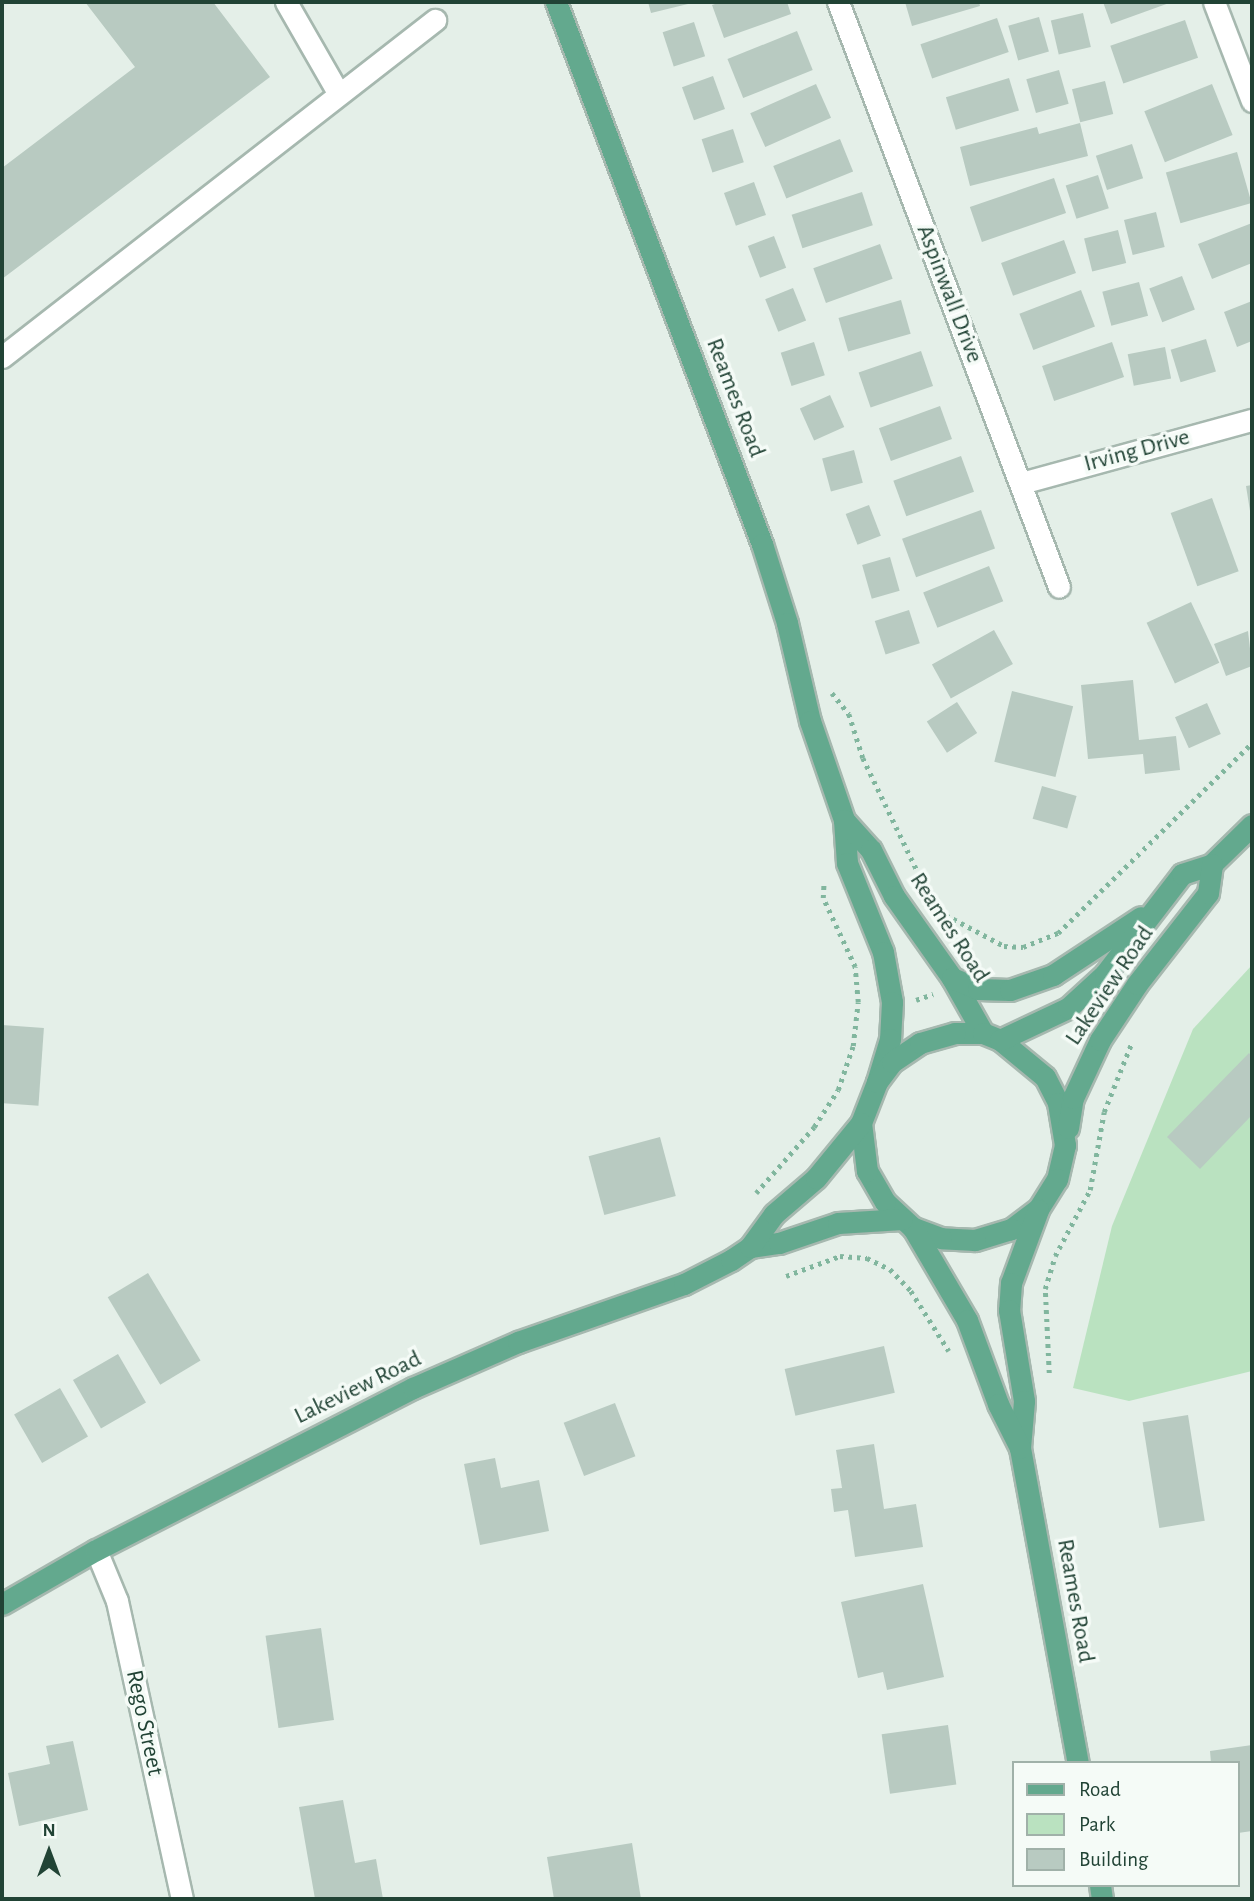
<!DOCTYPE html>
<html>
<head>
<meta charset="utf-8">
<style>
  body { margin:0 }
  #map { position:relative; width:1254px; height:1901px; overflow:hidden; background:#e4efe8; font-family:"Alegreya Sans",sans-serif }
  div>[style] { position:absolute }
  [style*='--x'] { left:calc(var(--x)*1px); top:calc(var(--y)*1px); width:calc(var(--w)*1px); rotate:calc(var(--a)*1deg) }
  .green>* { inset:0; background:#bae2c0 }
  .building>* { inset:0; background:#b8cac1; transform-origin:0 0 }
  .path>* { height:4.5px; margin-top:-2.25px; transform-origin:0; background:repeating-linear-gradient(90deg,#81b69e 0 3.5px,transparent 0 8.5px) }
  .roads { filter:drop-shadow(2px 0 #a6b8af) drop-shadow(-2px 0 #a6b8af) drop-shadow(0 2px #a6b8af) drop-shadow(0 -2px #a6b8af) }
  .minor>* { height:21px; margin:-10.5px; padding:0 10.5px; transform-origin:10.5px; border-radius:10.5px; background:#fff }
  .major>* { height:21px; margin:-10.5px; padding:0 10.5px; transform-origin:10.5px; border-radius:10.5px; background:#63a98e }
  span { translate:-50% -50%; white-space:nowrap; text-align:center; line-height:1.15; -webkit-text-stroke:7px #f5fbf7; paint-order:stroke }
  .street-label { font-size:24px; color:#214335 }
  .frame { position:absolute; inset:0; border:4px solid #214335; pointer-events:none }
  .legend { position:absolute; left:1012px; top:1761px; width:228px; height:126px; box-sizing:border-box; background:#f5fbf7; border:2px solid #a0b1a9; margin:0; padding:9px 12px; list-style:none; font-size:21px; color:#214335 }
  .legend li { display:flex; align-items:center; gap:14px; height:35px }
  .legend b { width:35px; border:2px solid #a0b1a9 }
  .north { position:absolute; left:14px; top:1817px; width:70px; height:70px; -webkit-text-stroke:5px #f5fbf7; paint-order:stroke; rotate:0deg; font-size:19px; font-weight:700; line-height:28px; text-align:center; color:#214335 }
  .north::after { content:''; display:block; margin:auto; width:24px; height:32px; background:#214335; clip-path:polygon(50% 0,100% 100%,50% 72%,0 100%) }
</style>
</head>
<body>
<div id="map">
  <div class="green">
    <i style="clip-path:polygon(1252px 965px,1252px 1371px,1129px 1401px,1073px 1388px,1112px 1226px,1193px 1029px)"></i>
  </div>
  <div class="building">
    <i style="clip-path:polygon(85px 2px,213px 2px,270px 77px,2px 279px,2px 168px,135px 67px)"></i>
    <i style="clip-path:polygon(648px 2px,687px 2px,688px 4px,651px 13px)"></i>
    <i style="clip-path:polygon(721px 2px,787px 2px,791px 14px,724px 38px,712px 5px)"></i>
    <i style="clip-path:polygon(905px 2px,979px 2px,980px 6px,912px 26px)"></i>
    <i style="clip-path:polygon(1103px 2px,1172px 2px,1111px 24px)"></i>
    <i style="left:1083px;top:13px;width:35px;height:33px;rotate:77deg"></i>
    <i style="left:1039px;top:17px;width:36px;height:32px;rotate:74deg"></i>
    <i style="left:997px;top:18px;width:36px;height:81px;rotate:71deg"></i>
    <i style="left:1185px;top:20px;width:40px;height:79px;rotate:71deg"></i>
    <i style="left:694px;top:22px;width:36px;height:33px;rotate:72deg"></i>
    <i style="left:797px;top:31px;width:42px;height:75px;rotate:68deg"></i>
    <i style="left:1059px;top:70px;width:35px;height:34px;rotate:74deg"></i>
    <i style="left:713px;top:76px;width:35px;height:33px;rotate:70deg"></i>
    <i style="left:1009px;top:78px;width:34px;height:66px;rotate:73deg"></i>
    <i style="left:1105px;top:81px;width:34px;height:34px;rotate:76deg"></i>
    <i style="left:816px;top:84px;width:37px;height:72px;rotate:66deg"></i>
    <i style="left:1212px;top:84px;width:55px;height:73px;rotate:68deg"></i>
    <i style="clip-path:polygon(1080px 123px,1088px 156px,970px 186px,960px 147px,1037px 127px,1039px 134px)"></i>
    <i style="left:733px;top:129px;width:35px;height:33px;rotate:72deg"></i>
    <i style="left:840px;top:139px;width:35px;height:72px;rotate:68deg"></i>
    <i style="left:1132px;top:144px;width:36px;height:38px;rotate:72deg"></i>
    <i style="left:1237px;top:152px;width:53px;height:74px;rotate:74deg"></i>
    <i style="left:1098px;top:175px;width:35px;height:34px;rotate:72deg"></i>
    <i style="left:1054px;top:178px;width:37px;height:89px;rotate:71deg"></i>
    <i style="left:754px;top:182px;width:35px;height:32px;rotate:70deg"></i>
    <i style="left:862px;top:192px;width:35px;height:74px;rotate:72deg"></i>
    <i style="left:1156px;top:212px;width:36px;height:33px;rotate:76deg"></i>
    <i style="clip-path:polygon(1252px 223px,1252px 263px,1212px 279px,1198px 244px)"></i>
    <i style="left:1118px;top:230px;width:34px;height:35px;rotate:76deg"></i>
    <i style="left:774px;top:236px;width:34px;height:28px;rotate:69deg"></i>
    <i style="left:1064px;top:240px;width:35px;height:67px;rotate:70deg"></i>
    <i style="left:880px;top:244px;width:37px;height:71px;rotate:70deg"></i>
    <i style="left:1182px;top:276px;width:36px;height:35px;rotate:69deg"></i>
    <i style="left:1139px;top:282px;width:35px;height:38px;rotate:75deg"></i>
    <i style="left:793px;top:288px;width:35px;height:30px;rotate:68deg"></i>
    <i style="left:1081px;top:290px;width:39px;height:66px;rotate:69deg"></i>
    <i style="left:901px;top:300px;width:35px;height:65px;rotate:74deg"></i>
    <i style="clip-path:polygon(1252px 301px,1252px 341px,1237px 347px,1224px 312px)"></i>
    <i style="left:1206px;top:339px;width:34px;height:37px;rotate:73deg"></i>
    <i style="left:814px;top:342px;width:35px;height:35px;rotate:72deg"></i>
    <i style="left:1112px;top:342px;width:37px;height:74px;rotate:71deg"></i>
    <i style="left:1165px;top:347px;width:32px;height:38px;rotate:79deg"></i>
    <i style="left:921px;top:351px;width:37px;height:66px;rotate:71deg"></i>
    <i style="left:830px;top:395px;width:35px;height:33px;rotate:66deg"></i>
    <i style="left:940px;top:406px;width:35px;height:65px;rotate:70deg"></i>
    <i style="left:854px;top:450px;width:34px;height:33px;rotate:75deg"></i>
    <i style="left:961px;top:456px;width:38px;height:72px;rotate:70deg"></i>
    <i style="clip-path:polygon(1252px 485px,1252px 517px,1251px 517px,1246px 486px)"></i>
    <i style="left:1212px;top:498px;width:78px;height:44px;rotate:70deg"></i>
    <i style="left:869px;top:505px;width:33px;height:25px;rotate:69deg"></i>
    <i style="left:981px;top:510px;width:41px;height:84px;rotate:70deg"></i>
    <i style="left:890px;top:557px;width:35px;height:29px;rotate:74deg"></i>
    <i style="left:989px;top:566px;width:38px;height:71px;rotate:68deg"></i>
    <i style="left:1191px;top:602px;width:67px;height:49px;rotate:65deg"></i>
    <i style="left:909px;top:610px;width:35px;height:36px;rotate:72deg"></i>
    <i style="left:994px;top:630px;width:39px;height:71px;rotate:61deg"></i>
    <i style="clip-path:polygon(1248px 631px,1252px 666px,1226px 676px,1214px 644px)"></i>
    <i style="clip-path:polygon(1133px 680px,1139px 740px,1176px 736px,1180px 770px,1145px 774px,1143px 754px,1088px 759px,1081px 685px)"></i>
    <i style="left:1012px;top:691px;width:63px;height:73px;rotate:14deg"></i>
    <i style="left:957px;top:702px;width:37px;height:36px;rotate:57deg"></i>
    <i style="left:1207px;top:703px;width:34px;height:35px;rotate:66deg"></i>
    <i style="left:1042px;top:786px;width:36px;height:34px;rotate:16deg"></i>
    <i style="left:2px;top:1025px;width:42px;height:78px;rotate:4deg"></i>
    <i style="clip-path:polygon(1249px 1053px,1252px 1057px,1252px 1115px,1200px 1169px,1167px 1137px)"></i>
    <i style="left:660px;top:1137px;width:61px;height:74px;rotate:75deg"></i>
    <i style="left:148px;top:1273px;width:102px;height:47px;rotate:59deg"></i>
    <i style="left:884px;top:1346px;width:48px;height:102px;rotate:77deg"></i>
    <i style="left:118px;top:1354px;width:56px;height:52px;rotate:60deg"></i>
    <i style="left:60px;top:1388px;width:56px;height:53px;rotate:60deg"></i>
    <i style="left:615px;top:1403px;width:57px;height:55px;rotate:69deg"></i>
    <i style="left:1188px;top:1415px;width:107px;height:46px;rotate:81deg"></i>
    <i style="clip-path:polygon(874px 1444px,884px 1509px,916px 1504px,923px 1547px,855px 1557px,848px 1510px,834px 1512px,831px 1489px,842px 1488px,836px 1450px)"></i>
    <i style="clip-path:polygon(495px 1458px,501px 1488px,539px 1480px,549px 1531px,480px 1545px,464px 1464px)"></i>
    <i style="clip-path:polygon(923px 1584px,944px 1677px,887px 1690px,883px 1672px,858px 1678px,841px 1602px)"></i>
    <i style="left:321px;top:1628px;width:93px;height:56px;rotate:82deg"></i>
    <i style="left:948px;top:1725px;width:60px;height:67px;rotate:82deg"></i>
    <i style="clip-path:polygon(73px 1741px,88px 1810px,19px 1826px,8px 1773px,50px 1764px,46px 1746px)"></i>
    <i style="clip-path:polygon(1252px 1745px,1252px 1831px,1238px 1833px,1238px 1763px,1211px 1763px,1210px 1751px)"></i>
    <i style="clip-path:polygon(343px 1800px,355px 1863px,376px 1859px,383px 1899px,315px 1899px,299px 1807px)"></i>
    <i style="clip-path:polygon(632px 1843px,641px 1899px,554px 1899px,547px 1857px)"></i>
  </div>
  <div class="path">
    <i style="--x:832;--y:693;--w:27;--a:51"></i>
    <i style="--x:849;--y:714;--w:46;--a:72.3"></i>
    <i style="--x:863;--y:758;--w:154;--a:64.3"></i>
    <i style="--x:930;--y:897;--w:24;--a:48"></i>
    <i style="--x:946;--y:915;--w:66;--a:28.1"></i>
    <i style="--x:1004;--y:946;--w:19;--a:3"></i>
    <i style="--x:1023;--y:947;--w:38;--a:-22"></i>
    <i style="--x:1058;--y:933;--w:272;--a:-44.4"></i>
    <i style="--x:916;--y:1000;--w:18;--a:-19"></i>
    <i style="--x:756;--y:1193;--w:88;--a:-48.7"></i>
    <i style="--x:814;--y:1127;--w:44;--a:-57"></i>
    <i style="--x:838;--y:1090;--w:46;--a:-71.2"></i>
    <i style="--x:853;--y:1046;--w:44;--a:-83.5"></i>
    <i style="--x:858;--y:1002;--w:35;--a:-95"></i>
    <i style="--x:855;--y:967;--w:76;--a:-114.9"></i>
    <i style="--x:823;--y:898;--w:17;--a:-87"></i>
    <i style="--x:786;--y:1276;--w:58;--a:-20.3"></i>
    <i style="--x:840;--y:1256;--w:27;--a:4"></i>
    <i style="--x:867;--y:1258;--w:25;--a:26"></i>
    <i style="--x:890;--y:1269;--w:30;--a:46"></i>
    <i style="--x:911;--y:1291;--w:71;--a:57.7"></i>
    <i style="--x:1049;--y:1373;--w:84;--a:-92.7"></i>
    <i style="--x:1045;--y:1289;--w:34;--a:-73"></i>
    <i style="--x:1055;--y:1256;--w:75;--a:-62.1"></i>
    <i style="--x:1090;--y:1190;--w:79;--a:-79.8"></i>
    <i style="--x:1104;--y:1112;--w:75;--a:-68.2"></i>
  </div>
  <div class="roads">
    <div class="minor">
      <i style="--x:286;--y:2;--w:106;--a:60.1"></i>
      <i style="--x:838;--y:2;--w:625;--a:69.3"></i>
      <i style="--x:1214;--y:2;--w:106;--a:69"></i>
      <i style="--x:2;--y:357;--w:549;--a:-37.89"></i>
      <i style="--x:1021;--y:483;--w:239;--a:-15.3"></i>
      <i style="--x:96;--y:1550;--w:55;--a:67.6"></i>
      <i style="--x:117;--y:1601;--w:305;--a:77.7"></i>
    </div>
    <div class="major">
      <i style="--x:556;--y:2;--w:580;--a:69.19"></i>
      <i style="--x:762;--y:544;--w:83;--a:72.4"></i>
      <i style="--x:787;--y:623;--w:101;--a:76.8"></i>
      <i style="--x:810;--y:721;--w:105;--a:71"></i>
      <i style="--x:844;--y:820;--w:43;--a:86"></i>
      <i style="--x:847;--y:863;--w:96;--a:68"></i>
      <i style="--x:883;--y:952;--w:51;--a:79.8"></i>
      <i style="--x:892;--y:1002;--w:37;--a:93"></i>
      <i style="--x:890;--y:1039;--w:45;--a:106.8"></i>
      <i style="--x:844;--y:820;--w:40;--a:48"></i>
      <i style="--x:871;--y:850;--w:51;--a:63.4"></i>
      <i style="--x:894;--y:896;--w:100;--a:54.7"></i>
      <i style="--x:952;--y:978;--w:63;--a:60.6"></i>
      <i style="--x:952;--y:978;--w:28;--a:23"></i>
      <i style="--x:978;--y:989;--w:32;--a:2"></i>
      <i style="--x:1010;--y:990;--w:46;--a:-19.2"></i>
      <i style="--x:1053;--y:975;--w:105;--a:-33.4"></i>
      <i style="--x:955;--y:1033;--w:28;--a:0"></i>
      <i style="--x:983;--y:1033;--w:18;--a:22"></i>
      <i style="--x:1000;--y:1040;--w:58;--a:39.4"></i>
      <i style="--x:1045;--y:1077;--w:29;--a:63"></i>
      <i style="--x:1058;--y:1103;--w:43;--a:80.5"></i>
      <i style="--x:1065;--y:1145;--w:35;--a:103"></i>
      <i style="--x:1057;--y:1179;--w:36;--a:122"></i>
      <i style="--x:1038;--y:1209;--w:34;--a:143"></i>
      <i style="--x:1011;--y:1229;--w:38;--a:163"></i>
      <i style="--x:975;--y:1240;--w:34;--a:-177"></i>
      <i style="--x:941;--y:1238;--w:30;--a:-160"></i>
      <i style="--x:913;--y:1228;--w:38;--a:-137"></i>
      <i style="--x:885;--y:1202;--w:36;--a:-120"></i>
      <i style="--x:867;--y:1171;--w:48;--a:-97.1"></i>
      <i style="--x:861;--y:1123;--w:44;--a:-68.7"></i>
      <i style="--x:877;--y:1082;--w:25;--a:-53"></i>
      <i style="--x:892;--y:1062;--w:34;--a:-34"></i>
      <i style="--x:920;--y:1043;--w:36;--a:-16"></i>
      <i style="--x:1000;--y:1040;--w:75;--a:-25.2"></i>
      <i style="--x:1068;--y:1008;--w:50;--a:-42.6"></i>
      <i style="--x:1105;--y:974;--w:126;--a:-52.4"></i>
      <i style="--x:1182;--y:874;--w:32;--a:-18"></i>
      <i style="--x:1212;--y:864;--w:56;--a:-44.3"></i>
      <i style="--x:1068;--y:1128;--w:30;--a:-81"></i>
      <i style="--x:1073;--y:1098;--w:64;--a:-65"></i>
      <i style="--x:1100;--y:1040;--w:67;--a:-56.5"></i>
      <i style="--x:1137;--y:984;--w:115;--a:-52"></i>
      <i style="--x:1208;--y:893;--w:29;--a:-82"></i>
      <i style="--x:1038;--y:1210;--w:78;--a:110.3"></i>
      <i style="--x:1011;--y:1283;--w:27;--a:94"></i>
      <i style="--x:1009;--y:1310;--w:92;--a:80.6"></i>
      <i style="--x:1024;--y:1401;--w:47;--a:94.9"></i>
      <i style="--x:1020;--y:1448;--w:320;--a:79.6"></i>
      <i style="--x:913;--y:1228;--w:107;--a:59.6"></i>
      <i style="--x:967;--y:1320;--w:90;--a:69.7"></i>
      <i style="--x:998;--y:1404;--w:49;--a:63.4"></i>
      <i style="--x:750;--y:1247;--w:29;--a:-8"></i>
      <i style="--x:779;--y:1243;--w:62;--a:-18.7"></i>
      <i style="--x:838;--y:1223;--w:64;--a:-3.6"></i>
      <i style="--x:2;--y:1604;--w:108;--a:-29.9"></i>
      <i style="--x:96;--y:1550;--w:356;--a:-27.1"></i>
      <i style="--x:413;--y:1388;--w:115;--a:-23.7"></i>
      <i style="--x:518;--y:1342;--w:176;--a:-19.3"></i>
      <i style="--x:684;--y:1284;--w:53;--a:-27.1"></i>
      <i style="--x:731;--y:1260;--w:23;--a:-34"></i>
      <i style="--x:750;--y:1247;--w:41;--a:-54"></i>
      <i style="--x:774;--y:1214;--w:55;--a:-40.6"></i>
      <i style="--x:816;--y:1178;--w:71;--a:-50.7"></i>
      <i style="--x:1100;--y:1885;--w:14;--a:82"></i>
    </div>
  </div>
  <div class="street-label">
    <span style="left:949px;top:294px;rotate:69deg">Aspinwall Drive</span>
    <span style="left:735px;top:398px;rotate:69deg">Reames Road</span>
    <span style="left:1137px;top:451px;rotate:-15deg">Irving Drive</span>
    <span style="left:949px;top:928px;rotate:57deg">Reames Road</span>
    <span style="left:1110px;top:986px;rotate:-56deg">Lakeview Road</span>
    <span style="left:358px;top:1388px;rotate:-26deg">Lakeview Road</span>
    <span style="left:1075px;top:1601px;rotate:80deg">Reames Road</span>
    <span style="left:144px;top:1723px;rotate:78deg">Rego Street</span>
  </div>
  <div class="frame"></div>
  <ul class="legend">
  <li><b style="height:9px;background:#63a98e"></b>Road</li>
  <li><b style="height:19px;background:#bae2c0"></b>Park</li>
  <li><b style="height:19px;background:#b8cac1"></b>Building</li>
  </ul>
  <div class="north">N</div>
</div>
</body>
</html>
